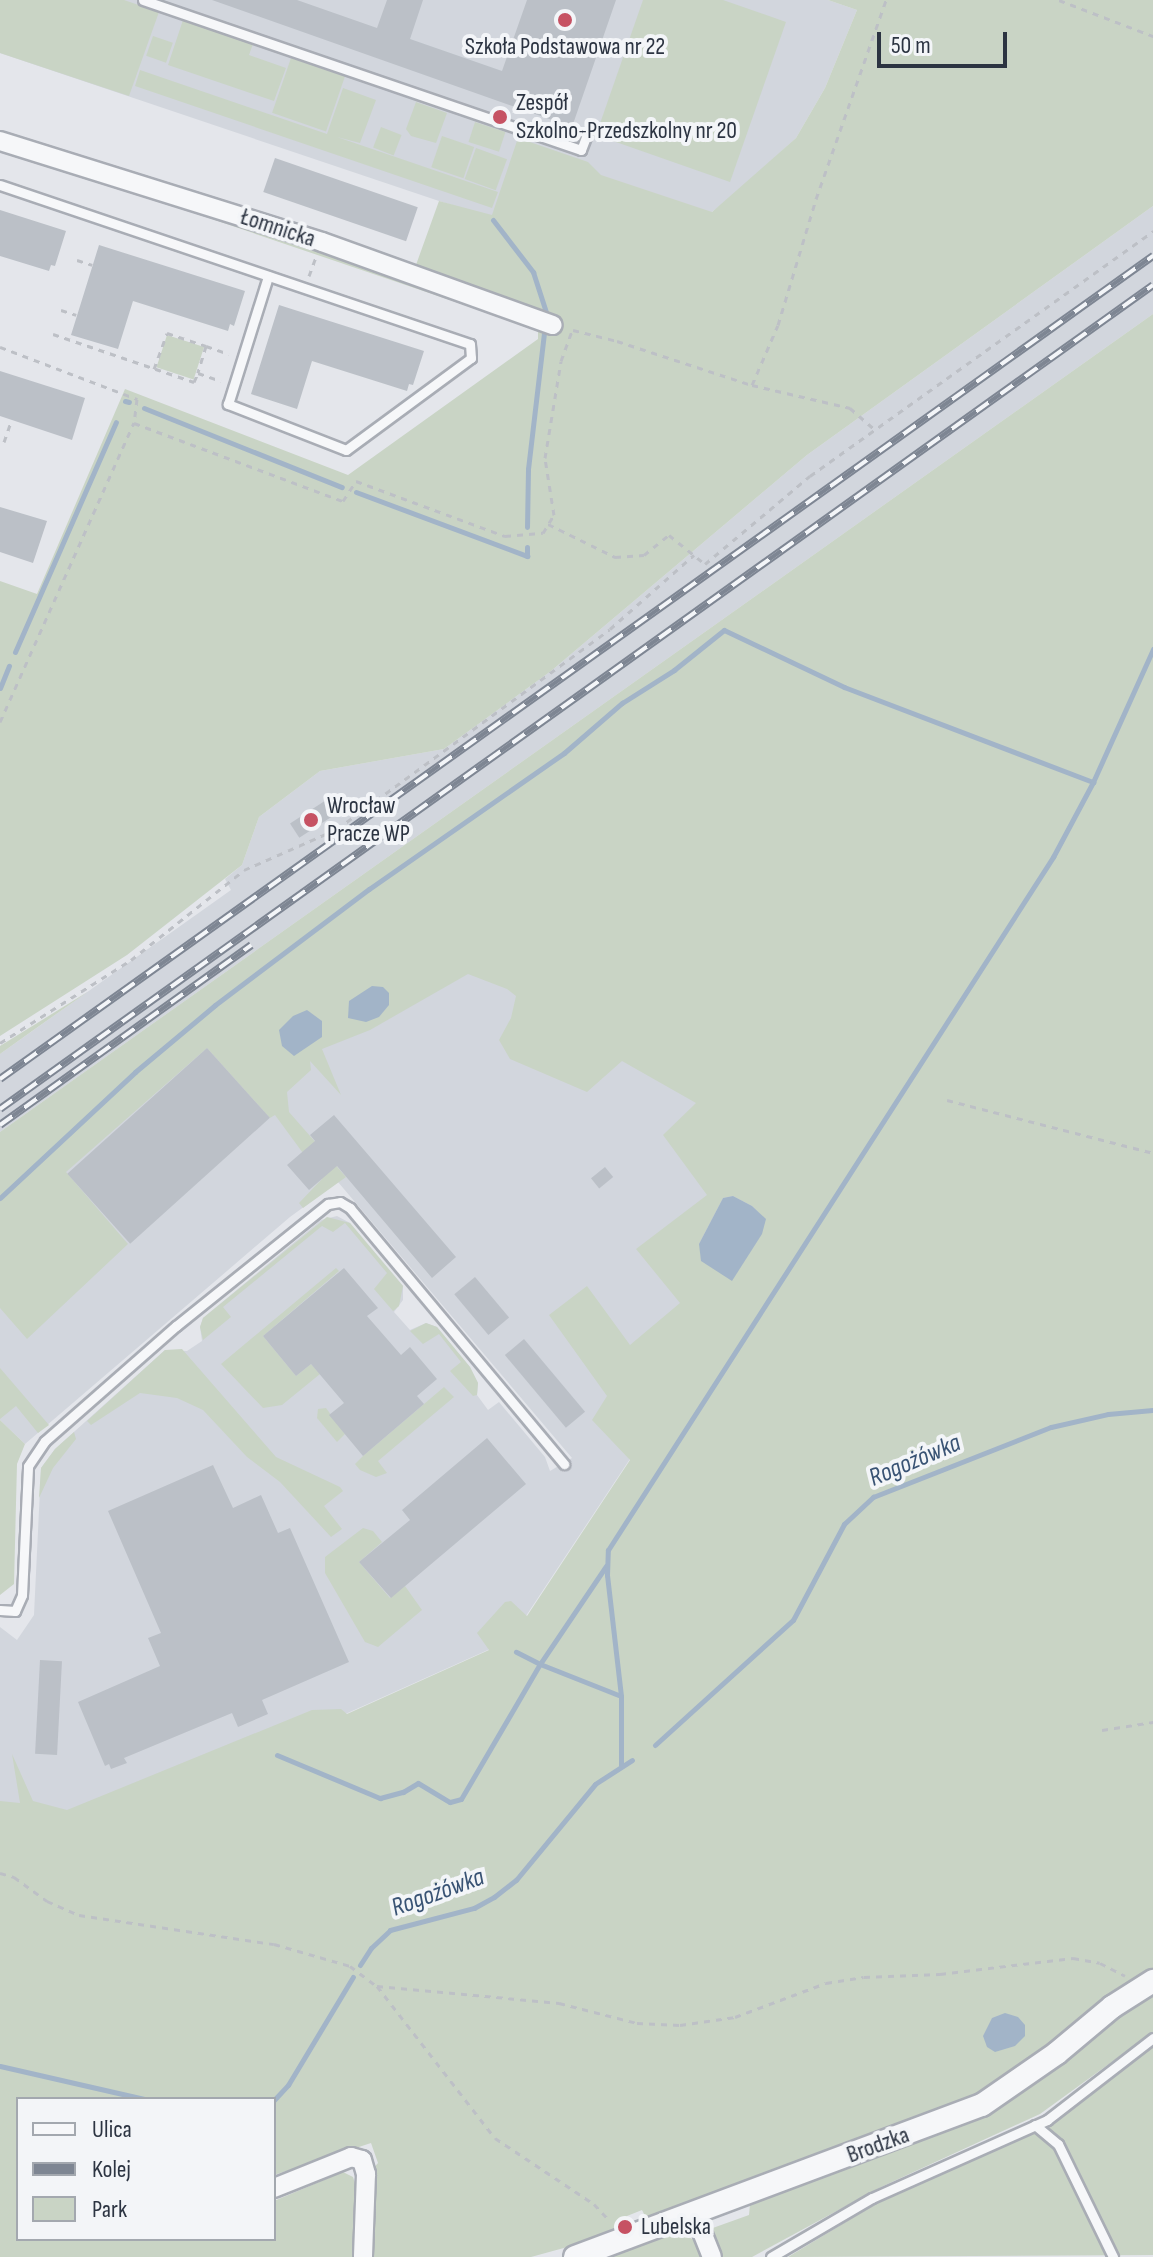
<!DOCTYPE html>
<html>
<head>
<meta charset="utf-8">
<style>
  body { margin:0 }
  #map { position:relative; width:1153px; height:2257px; overflow:hidden; background:#e4e6eb; font-family:"Sofia Sans Condensed",sans-serif }
  div>[style] { position:absolute }
  [style*='--x'] { left:calc(var(--x)*1px); top:calc(var(--y)*1px); width:calc(var(--w)*1px); rotate:calc(var(--a)*1deg) }
  .built>* { inset:0; background:#d2d6dd }
  .green>* { inset:0; background:#c9d4c5; transform-origin:0 0 }
  .water>* { inset:0; background:#a2b4c8 }
  .stream>* { height:5px; margin:-2.5px; padding:0 2.5px; transform-origin:2.5px; border-radius:2.5px; background:#a2b4c8 }
  .building>* { inset:0; background:#bbc0c7; transform-origin:0 0 }
  .path>* { height:3px; margin-top:-1.5px; transform-origin:0; background:repeating-linear-gradient(90deg,#bdc0c6 0 6px,transparent 0 12px) }
  .roads { filter:drop-shadow(2px 0 #a9adb5) drop-shadow(-2px 0 #a9adb5) drop-shadow(0 2px #a9adb5) drop-shadow(0 -2px #a9adb5) }
  .service>* { height:9px; margin:-4.5px; padding:0 4.5px; transform-origin:4.5px; border-radius:4.5px; background:#f6f7f9 }
  .minor>* { height:18px; margin:-9px; padding:0 9px; transform-origin:9px; border-radius:9px; background:#f6f7f9 }
  .tertiary>* { height:22px; margin:-11px; padding:0 11px; transform-origin:11px; border-radius:11px; background:#f6f7f9 }
  .rail>* { height:8px; margin-top:-4px; transform-origin:0; background:repeating-linear-gradient(90deg,#f3f5f8 0 15px,#7e8693 0 30px); box-sizing:border-box; border-block:2px solid #7e8693 }
  .dots>* { width:22px; height:22px; translate:-50% -50%; box-sizing:border-box; border:4px solid #f3f5f8; border-radius:50% }
  span { translate:-50% -50%; white-space:nowrap; text-align:center; line-height:1.15; -webkit-text-stroke:8px #f3f5f8; paint-order:stroke }
  .poi-label { font-size:24px; color:#2c3442 }
  .left { translate:0 -50%; text-align:left }
  .street-label { font-size:24px; color:#2c3442 }
  .water-label { font-size:26px; color:#395374; font-style:italic }
  .legend { position:absolute; left:16px; top:2097px; width:260px; height:144px; box-sizing:border-box; background:#f3f5f8; border:2px solid #a3a8af; margin:0; padding:10px 14px; list-style:none; font-size:24px; color:#2c3442 }
  .legend li { display:flex; align-items:center; gap:16px; height:40px }
  .legend b { width:40px; border:2px solid #a3a8af }
  .scale { position:absolute; left:877px; top:32px; width:130px; height:36px; box-sizing:border-box; border:4px solid #2c3442; border-top:0; padding-left:10px; font-size:24px; line-height:28px; white-space:nowrap; color:#2c3442; -webkit-text-stroke:6px #f3f5f8; paint-order:stroke }
</style>
</head>
<body>
<div id="map">
  <div class="built">
    <i style="clip-path:polygon(0 0,828px 0,857px 10px,825px 88px,796px 138px,728px 200px,642px 263px,439px 201px,0 53px)"></i>
    <i style="clip-path:polygon(1153px 206px,1153px 314px,0 1132px,0 1054px,231px 890px,225px 879px,242px 865px,259px 817px,320px 771px,444px 749px,551px 671px,807px 455px)"></i>
    <i style="clip-path:polygon(360px 919px,871px 1095px,510px 1640px,83px 1832px,0 1863px,0 1627px,17px 1640px,34px 1615px,41px 1468px,55px 1449px,165px 1350px,187px 1351px,202px 1341px,200px 1327px,203px 1318px,321px 1220px,337px 1216px,350px 1223px,403px 1286px,403px 1300px,394px 1312px,410px 1330px,426px 1323px,437px 1327px,470px 1367px,478px 1383px,477px 1395px,488px 1410px,499px 1402px,545px 1457px,550px 1471px,572px 1458px,338px 1182px,290px 1217px,25px 1444px,0 1420px,0 1220px)"></i>
  </div>
  <div class="green">
    <i style="clip-path:polygon(0 0,124px 0,159px 12px,129px 96px,0 53px)"></i>
    <i style="clip-path:polygon(643px 0,723px 0,786px 22px,730px 182px,596px 135px)"></i>
    <i style="clip-path:polygon(828px 0,1153px 0,1153px 206px,807px 455px,551px 671px,444px 749px,320px 771px,259px 817px,242px 865px,127px 955px,0 1036px,0 581px,37px 594px,125px 389px,348px 475px,538px 339px,538px 330px,0 147px,412px 276px,439px 201px,492px 215px,518px 138px,588px 162px,601px 175px,712px 212px,796px 138px,825px 88px,857px 10px)"></i>
    <i style="clip-path:polygon(183px 20px,253px 44px,249px 55px,286px 68px,274px 101px,168px 65px)"></i>
    <i style="left:153px;top:36px;width:21px;height:21px;rotate:19deg"></i>
    <i style="left:291px;top:58px;width:57px;height:58px;rotate:19deg"></i>
    <i style="clip-path:polygon(140px 70px,327px 134px,343px 88px,376px 100px,360px 143px,337px 137px,498px 192px,492px 208px,135px 86px)"></i>
    <i style="clip-path:polygon(416px 102px,447px 113px,436px 143px,411px 136px,406px 129px)"></i>
    <i style="left:475px;top:122px;width:32px;height:21px;rotate:18deg"></i>
    <i style="left:381px;top:127px;width:22px;height:22px;rotate:21deg"></i>
    <i style="left:442px;top:136px;width:34px;height:33px;rotate:19deg"></i>
    <i style="left:476px;top:148px;width:33px;height:33px;rotate:20deg"></i>
    <i style="clip-path:polygon(evenodd,1153px 314px,1153px 1969px,982px 2094px,686px 2205px,646px 2218px,642px 2210px,627px 2216px,628px 2224px,620px 2227px,622px 2232px,531px 2257px,370px 2257px,371px 2171px,378px 2163px,371px 2143px,274px 2175px,274px 2099px,18px 2099px,18px 2239px,274px 2239px,274px 2201px,343px 2172px,353px 2177px,356px 2186px,354px 2257px,0 2257px,0 1801px,20px 1803px,12px 1754px,33px 1801px,67px 1810px,312px 1710px,341px 1709px,347px 1714px,489px 1650px,477px 1633px,505px 1602px,511px 1601px,527px 1616px,630px 1460px,592px 1420px,607px 1396px,549px 1315px,587px 1286px,630px 1345px,680px 1303px,636px 1249px,707px 1195px,663px 1135px,696px 1103px,622px 1061px,587px 1092px,510px 1059px,499px 1040px,511px 1018px,516px 996px,507px 989px,468px 974px,370px 1030px,322px 1049px,341px 1095px,310px 1061px,311px 1070px,287px 1092px,289px 1112px,346px 1177px,303px 1208px,299px 1203px,322px 1179px,275px 1115px,270px 1118px,207px 1048px,66px 1172px,128px 1244px,27px 1339px,0 1308px,0 1132px,1153px 314px,733px 1196px,752px 1206px,765px 1219px,699px 1244px,723px 1198px,733px 1196px)"></i>
    <i style="left:167px;top:335px;width:39px;height:34px;rotate:18deg"></i>
    <i style="clip-path:polygon(89px 991px,35px 1029px,0 1054px,0 1046px)"></i>
    <i style="clip-path:polygon(327px 1217px,350px 1223px,403px 1286px,399px 1306px,393px 1311px,374px 1289px,387px 1273px,345px 1223px,333px 1232px,322px 1226px,223px 1307px,231px 1317px,203px 1340px,200px 1327px,203px 1318px)"></i>
    <i style="clip-path:polygon(336px 1268px,339px 1271px,263px 1336px,296px 1376px,311px 1364px,320px 1374px,282px 1405px,263px 1408px,221px 1364px)"></i>
    <i style="clip-path:polygon(426px 1323px,437px 1327px,470px 1367px,478px 1383px,477px 1395px,473px 1396px,450px 1371px,461px 1362px,439px 1334px,423px 1344px,410px 1331px)"></i>
    <i style="clip-path:polygon(182px 1349px,276px 1457px,340px 1487px,343px 1491px,324px 1506px,342px 1529px,331px 1537px,280px 1482px,247px 1457px,203px 1410px,177px 1398px,140px 1393px,91px 1425px,87px 1421px,165px 1350px)"></i>
    <i style="clip-path:polygon(0 1368px,49px 1425px,38px 1433px,16px 1406px,0 1419px)"></i>
    <i style="clip-path:polygon(444px 1387px,454px 1397px,378px 1461px,387px 1473px,376px 1477px,360px 1470px,355px 1464px,363px 1456px)"></i>
    <i style="clip-path:polygon(326px 1408px,345px 1434px,337px 1442px,317px 1418px,318px 1409px)"></i>
    <i style="clip-path:polygon(0 1420px,25px 1444px,17px 1464px,14px 1584px,0 1595px)"></i>
    <i style="clip-path:polygon(74px 1432px,76px 1439px,53px 1468px,39px 1498px,41px 1468px,55px 1449px)"></i>
    <i style="clip-path:polygon(363px 1528px,373px 1531px,382px 1542px,359px 1562px,390px 1598px,405px 1586px,422px 1610px,378px 1647px,365px 1642px,325px 1573px,325px 1557px)"></i>
    <i style="clip-path:polygon(1153px 1993px,1153px 2032px,1040px 2114px,881px 2187px,752px 2257px,720px 2257px,710px 2229px,749px 2215px,750px 2204px,987px 2114px,1024px 2091px,1118px 2016px)"></i>
    <i style="clip-path:polygon(1153px 2044px,1153px 2255px,788px 2257px,882px 2200px,1045px 2127px)"></i>
    <i style="clip-path:polygon(679px 2232px,696px 2241px,704px 2257px,601px 2257px)"></i>
  </div>
  <div class="water">
    <i style="clip-path:polygon(372px 986px,383px 987px,389px 993px,389px 1005px,379px 1017px,366px 1022px,348px 1018px,349px 1001px)"></i>
    <i style="clip-path:polygon(307px 1010px,322px 1021px,322px 1037px,294px 1056px,282px 1046px,279px 1030px,293px 1016px)"></i>
    <i style="clip-path:polygon(733px 1196px,752px 1206px,766px 1219px,762px 1234px,732px 1281px,701px 1261px,699px 1244px,723px 1198px)"></i>
    <i style="clip-path:polygon(1005px 2013px,1018px 2017px,1025px 2025px,1025px 2036px,1015px 2046px,995px 2052px,987px 2047px,983px 2036px,992px 2018px)"></i>
  </div>
  <div class="stream">
    <i style="--x:493;--y:220;--w:66;--a:52.4"></i>
    <i style="--x:533;--y:272;--w:42;--a:72"></i>
    <i style="--x:125;--y:401;--w:4;--a:14"></i>
    <i style="--x:144;--y:408;--w:213;--a:21.8"></i>
    <i style="--x:356;--y:492;--w:183;--a:20.5"></i>
    <i style="--x:527;--y:556;--w:9;--a:-90"></i>
    <i style="--x:527;--y:527;--w:58;--a:-89"></i>
    <i style="--x:528;--y:469;--w:138;--a:-83.3"></i>
    <i style="--x:15;--y:652;--w:251;--a:-66.3"></i>
    <i style="--x:0;--y:688;--w:24;--a:-68"></i>
    <i style="--x:0;--y:1198;--w:185;--a:-43"></i>
    <i style="--x:135;--y:1072;--w:104;--a:-39.9"></i>
    <i style="--x:215;--y:1005;--w:193;--a:-37"></i>
    <i style="--x:369;--y:889;--w:238;--a:-34.9"></i>
    <i style="--x:564;--y:753;--w:77;--a:-40.8"></i>
    <i style="--x:622;--y:703;--w:62;--a:-32.4"></i>
    <i style="--x:674;--y:670;--w:64;--a:-38.7"></i>
    <i style="--x:724;--y:630;--w:133;--a:25.4"></i>
    <i style="--x:844;--y:687;--w:267;--a:20.9"></i>
    <i style="--x:606;--y:1566;--w:118;--a:124"></i>
    <i style="--x:540;--y:1664;--w:87;--a:21.6"></i>
    <i style="--x:655;--y:1745;--w:186;--a:-42.2"></i>
    <i style="--x:793;--y:1620;--w:109;--a:-62"></i>
    <i style="--x:844;--y:1524;--w:40;--a:-43"></i>
    <i style="--x:873;--y:1497;--w:191;--a:-21.5"></i>
    <i style="--x:1051;--y:1427;--w:58;--a:-12.8"></i>
    <i style="--x:1108;--y:1414;--w:45;--a:-5.1"></i>
    <i style="--x:277;--y:1755;--w:112;--a:22.7"></i>
    <i style="--x:380;--y:1798;--w:24;--a:-15"></i>
    <i style="--x:403;--y:1792;--w:17;--a:-31"></i>
    <i style="--x:418;--y:1783;--w:37;--a:31"></i>
    <i style="--x:450;--y:1802;--w:11;--a:-15"></i>
    <i style="--x:461;--y:1799;--w:156;--a:-59.7"></i>
    <i style="--x:540;--y:1664;--w:27;--a:-153"></i>
    <i style="--x:621;--y:1765;--w:69;--a:-90"></i>
    <i style="--x:621;--y:1696;--w:122;--a:-96.6"></i>
    <i style="--x:607;--y:1575;--w:25;--a:-88"></i>
    <i style="--x:608;--y:1550;--w:824;--a:-57.29"></i>
    <i style="--x:1053;--y:857;--w:85;--a:-61.9"></i>
    <i style="--x:1093;--y:782;--w:146;--a:-65.7"></i>
    <i style="--x:360;--y:1965;--w:20;--a:-57"></i>
    <i style="--x:371;--y:1948;--w:26;--a:-43"></i>
    <i style="--x:390;--y:1930;--w:87;--a:-14.7"></i>
    <i style="--x:474;--y:1908;--w:23;--a:-29"></i>
    <i style="--x:494;--y:1897;--w:28;--a:-38"></i>
    <i style="--x:516;--y:1880;--w:124;--a:-50.5"></i>
    <i style="--x:595;--y:1784;--w:44;--a:-33"></i>
    <i style="--x:0;--y:2066;--w:148;--a:12.9"></i>
    <i style="--x:274;--y:2100;--w:21;--a:-47"></i>
    <i style="--x:288;--y:2085;--w:126;--a:-59"></i>
  </div>
  <div class="building">
    <i style="clip-path:polygon(212px 0,297px 0,377px 28px,387px 0,423px 0,410px 39px,502px 71px,527px 0,616px 0,572px 127px)"></i>
    <i style="left:275px;top:158px;width:151px;height:36px;rotate:19deg"></i>
    <i style="clip-path:polygon(0 210px,66px 231px,55px 266px,51px 265px,49px 271px,0 256px)"></i>
    <i style="clip-path:polygon(99px 245px,245px 291px,234px 326px,230px 324px,228px 331px,133px 301px,118px 349px,71px 335px)"></i>
    <i style="clip-path:polygon(279px 305px,424px 351px,413px 385px,409px 384px,407px 391px,312px 361px,297px 409px,251px 394px)"></i>
    <i style="clip-path:polygon(0 371px,85px 398px,72px 440px,0 416px)"></i>
    <i style="clip-path:polygon(0 507px,47px 521px,33px 563px,0 552px)"></i>
    <i style="left:337px;top:793px;width:17px;height:56px;rotate:57deg"></i>
    <i style="left:207px;top:1048px;width:94px;height:188px;rotate:48deg"></i>
    <i style="clip-path:polygon(334px 1115px,456px 1257px,432px 1278px,337px 1166px,309px 1190px,287px 1165px,315px 1141px,310px 1135px)"></i>
    <i style="left:605px;top:1167px;width:13px;height:18px;rotate:51deg"></i>
    <i style="clip-path:polygon(344px 1268px,378px 1308px,367px 1316px,401px 1355px,410px 1347px,437px 1379px,417px 1396px,424px 1404px,363px 1456px,329px 1415px,344px 1403px,311px 1364px,296px 1376px,263px 1336px)"></i>
    <i style="left:475px;top:1277px;width:53px;height:27px;rotate:50deg"></i>
    <i style="left:524px;top:1339px;width:95px;height:25px;rotate:50deg"></i>
    <i style="clip-path:polygon(487px 1438px,526px 1484px,391px 1598px,359px 1562px,410px 1520px,402px 1510px)"></i>
    <i style="clip-path:polygon(213px 1465px,233px 1508px,261px 1495px,278px 1533px,290px 1528px,349px 1662px,262px 1700px,268px 1714px,238px 1727px,232px 1713px,124px 1758px,127px 1763px,111px 1769px,109px 1764px,105px 1766px,78px 1702px,160px 1666px,148px 1638px,161px 1633px,108px 1511px)"></i>
    <i style="left:40px;top:1660px;width:22px;height:94px;rotate:3deg"></i>
  </div>
  <div class="path">
    <i style="--x:1059;--y:0;--w:101;--a:21"></i>
    <i style="--x:77;--y:260;--w:16;--a:18"></i>
    <i style="--x:309;--y:276;--w:20;--a:-70"></i>
    <i style="--x:61;--y:310;--w:16;--a:18"></i>
    <i style="--x:573;--y:330;--w:45;--a:14"></i>
    <i style="--x:617;--y:341;--w:142;--a:18.1"></i>
    <i style="--x:752;--y:385;--w:65;--a:-66.6"></i>
    <i style="--x:778;--y:325;--w:132;--a:-73.2"></i>
    <i style="--x:816;--y:199;--w:211;--a:-70.6"></i>
    <i style="--x:53;--y:334;--w:149;--a:18.8"></i>
    <i style="--x:194;--y:382;--w:10;--a:-66"></i>
    <i style="--x:198;--y:373;--w:24;--a:19"></i>
    <i style="--x:206;--y:346;--w:24;--a:19"></i>
    <i style="--x:0;--y:347;--w:147;--a:20.8"></i>
    <i style="--x:137;--y:399;--w:24;--a:97"></i>
    <i style="--x:134;--y:423;--w:223;--a:20.5"></i>
    <i style="--x:343;--y:501;--w:24;--a:-57"></i>
    <i style="--x:356;--y:481;--w:159;--a:20.3"></i>
    <i style="--x:505;--y:536;--w:38;--a:-5"></i>
    <i style="--x:543;--y:533;--w:21;--a:-59"></i>
    <i style="--x:554;--y:515;--w:58;--a:-99"></i>
    <i style="--x:545;--y:458;--w:98;--a:-80.6"></i>
    <i style="--x:561;--y:361;--w:33;--a:-70"></i>
    <i style="--x:154;--y:369;--w:38;--a:-70"></i>
    <i style="--x:167;--y:333;--w:41;--a:18.4"></i>
    <i style="--x:206;--y:346;--w:28;--a:107"></i>
    <i style="--x:752;--y:385;--w:101;--a:13.2"></i>
    <i style="--x:850;--y:408;--w:32;--a:41"></i>
    <i style="--x:4;--y:442;--w:21;--a:-71"></i>
    <i style="--x:548;--y:524;--w:75;--a:26.2"></i>
    <i style="--x:615;--y:557;--w:29;--a:-4"></i>
    <i style="--x:644;--y:555;--w:32;--a:-39"></i>
    <i style="--x:669;--y:535;--w:46;--a:38.9"></i>
    <i style="--x:705;--y:564;--w:137;--a:-40"></i>
    <i style="--x:810;--y:476;--w:422;--a:-35.5"></i>
    <i style="--x:0;--y:722;--w:328;--a:-65.9"></i>
    <i style="--x:0;--y:1043;--w:155;--a:-32.4"></i>
    <i style="--x:131;--y:960;--w:144;--a:-38.5"></i>
    <i style="--x:244;--y:870;--w:102;--a:-23.8"></i>
    <i style="--x:337;--y:829;--w:338;--a:-36.2"></i>
    <i style="--x:610;--y:629;--w:112;--a:-41.4"></i>
    <i style="--x:947;--y:1100;--w:213;--a:14.4"></i>
    <i style="--x:1102;--y:1730;--w:52;--a:-8.9"></i>
    <i style="--x:0;--y:1873;--w:15;--a:16"></i>
    <i style="--x:14;--y:1877;--w:41;--a:36"></i>
    <i style="--x:47;--y:1901;--w:35;--a:24"></i>
    <i style="--x:79;--y:1915;--w:197;--a:8.5"></i>
    <i style="--x:274;--y:1944;--w:79;--a:16.1"></i>
    <i style="--x:350;--y:1966;--w:34;--a:37"></i>
    <i style="--x:377;--y:1986;--w:192;--a:52.2"></i>
    <i style="--x:495;--y:2138;--w:119;--a:33.7"></i>
    <i style="--x:594;--y:2204;--w:23;--a:47"></i>
    <i style="--x:377;--y:1986;--w:183;--a:5.3"></i>
    <i style="--x:559;--y:2003;--w:81;--a:14.4"></i>
    <i style="--x:637;--y:2023;--w:43;--a:2.7"></i>
    <i style="--x:680;--y:2025;--w:56;--a:-8.3"></i>
    <i style="--x:735;--y:2017;--w:97;--a:-20.5"></i>
    <i style="--x:826;--y:1983;--w:38;--a:-9"></i>
    <i style="--x:864;--y:1977;--w:76;--a:-2.3"></i>
    <i style="--x:940;--y:1974;--w:134;--a:-6.9"></i>
    <i style="--x:1073;--y:1958;--w:27;--a:10"></i>
    <i style="--x:1100;--y:1963;--w:28;--a:27"></i>
  </div>
  <div class="roads">
    <div class="service">
      <i style="--x:143;--y:0;--w:463;--a:18.9"></i>
      <i style="--x:581;--y:150;--w:19;--a:-69"></i>
      <i style="--x:0;--y:185;--w:496;--a:18.7"></i>
      <i style="--x:470;--y:344;--w:14;--a:86"></i>
      <i style="--x:471;--y:358;--w:155;--a:143.6"></i>
      <i style="--x:346;--y:450;--w:127;--a:-158.7"></i>
      <i style="--x:228;--y:404;--w:134;--a:-72.6"></i>
      <i style="--x:0;--y:1610;--w:15;--a:4"></i>
      <i style="--x:15;--y:1611;--w:17;--a:-66"></i>
      <i style="--x:22;--y:1595;--w:129;--a:-87.3"></i>
      <i style="--x:28;--y:1466;--w:30;--a:-56"></i>
      <i style="--x:45;--y:1441;--w:174;--a:-41.3"></i>
      <i style="--x:176;--y:1326;--w:195;--a:-38.8"></i>
      <i style="--x:328;--y:1204;--w:12;--a:-9"></i>
      <i style="--x:340;--y:1202;--w:12;--a:31"></i>
      <i style="--x:350;--y:1208;--w:334;--a:50.1"></i>
      <i style="--x:1035;--y:2125;--w:30;--a:40"></i>
      <i style="--x:1058;--y:2144;--w:126;--a:64"></i>
      <i style="--x:771;--y:2257;--w:117;--a:-30.3"></i>
      <i style="--x:872;--y:2198;--w:192;--a:-24"></i>
      <i style="--x:1047;--y:2120;--w:134;--a:-37.7"></i>
    </div>
    <div class="minor">
      <i style="--x:0;--y:141;--w:337;--a:17.4"></i>
      <i style="--x:322;--y:242;--w:245;--a:19.8"></i>
      <i style="--x:274;--y:2188;--w:83;--a:-21.9"></i>
      <i style="--x:351;--y:2157;--w:11;--a:15"></i>
      <i style="--x:362;--y:2160;--w:15;--a:74"></i>
      <i style="--x:366;--y:2174;--w:83;--a:92.1"></i>
      <i style="--x:694;--y:2212;--w:48;--a:68.2"></i>
    </div>
    <div class="tertiary">
      <i style="--x:575;--y:2257;--w:434;--a:-20.5"></i>
      <i style="--x:982;--y:2105;--w:91;--a:-34.7"></i>
      <i style="--x:1057;--y:2053;--w:72;--a:-39.9"></i>
      <i style="--x:1112;--y:2007;--w:49;--a:-32.4"></i>
    </div>
  </div>
  <div class="rail">
    <i style="--x:0;--y:1079;--w:1417;--a:-35.52"></i>
    <i style="--x:0;--y:1109;--w:1417;--a:-35.55"></i>
    <i style="--x:0;--y:1125;--w:309;--a:-35.6"></i>
  </div>
  <div class="dots">
    <i style="left:565px;top:20px;background:#c65263"></i>
    <i style="left:500px;top:117px;background:#c65263"></i>
    <i style="left:311px;top:820px;background:#c65263"></i>
    <i style="left:625px;top:2227px;background:#c65263"></i>
  </div>
  <div class="poi-label">
    <span style="left:565px;top:47px">Szkoła Podstawowa nr 22</span>
    <span class="left" style="left:516px;top:117px">Zespół<br>Szkolno-Przedszkolny nr 20</span>
    <span class="left" style="left:327px;top:820px">Wrocław<br>Pracze WP</span>
    <span class="left" style="left:641px;top:2227px">Lubelska</span>
  </div>
  <div class="street-label">
    <span style="left:278px;top:228px;rotate:18deg">Łomnicka</span>
    <span style="left:878px;top:2145px;rotate:-20deg">Brodzka</span>
  </div>
  <div class="water-label">
    <span style="left:915px;top:1461px;rotate:-23deg">Rogożówka</span>
    <span style="left:438px;top:1893px;rotate:-20deg">Rogożówka</span>
  </div>
  <ul class="legend">
  <li><b style="height:10px;background:#f6f7f9"></b>Ulica</li>
  <li><b style="height:10px;background:#7e8693"></b>Kolej</li>
  <li><b style="height:22px;background:#c9d4c5"></b>Park</li>
  </ul>
  <div class="scale">50 m</div>
</div>
</body>
</html>
